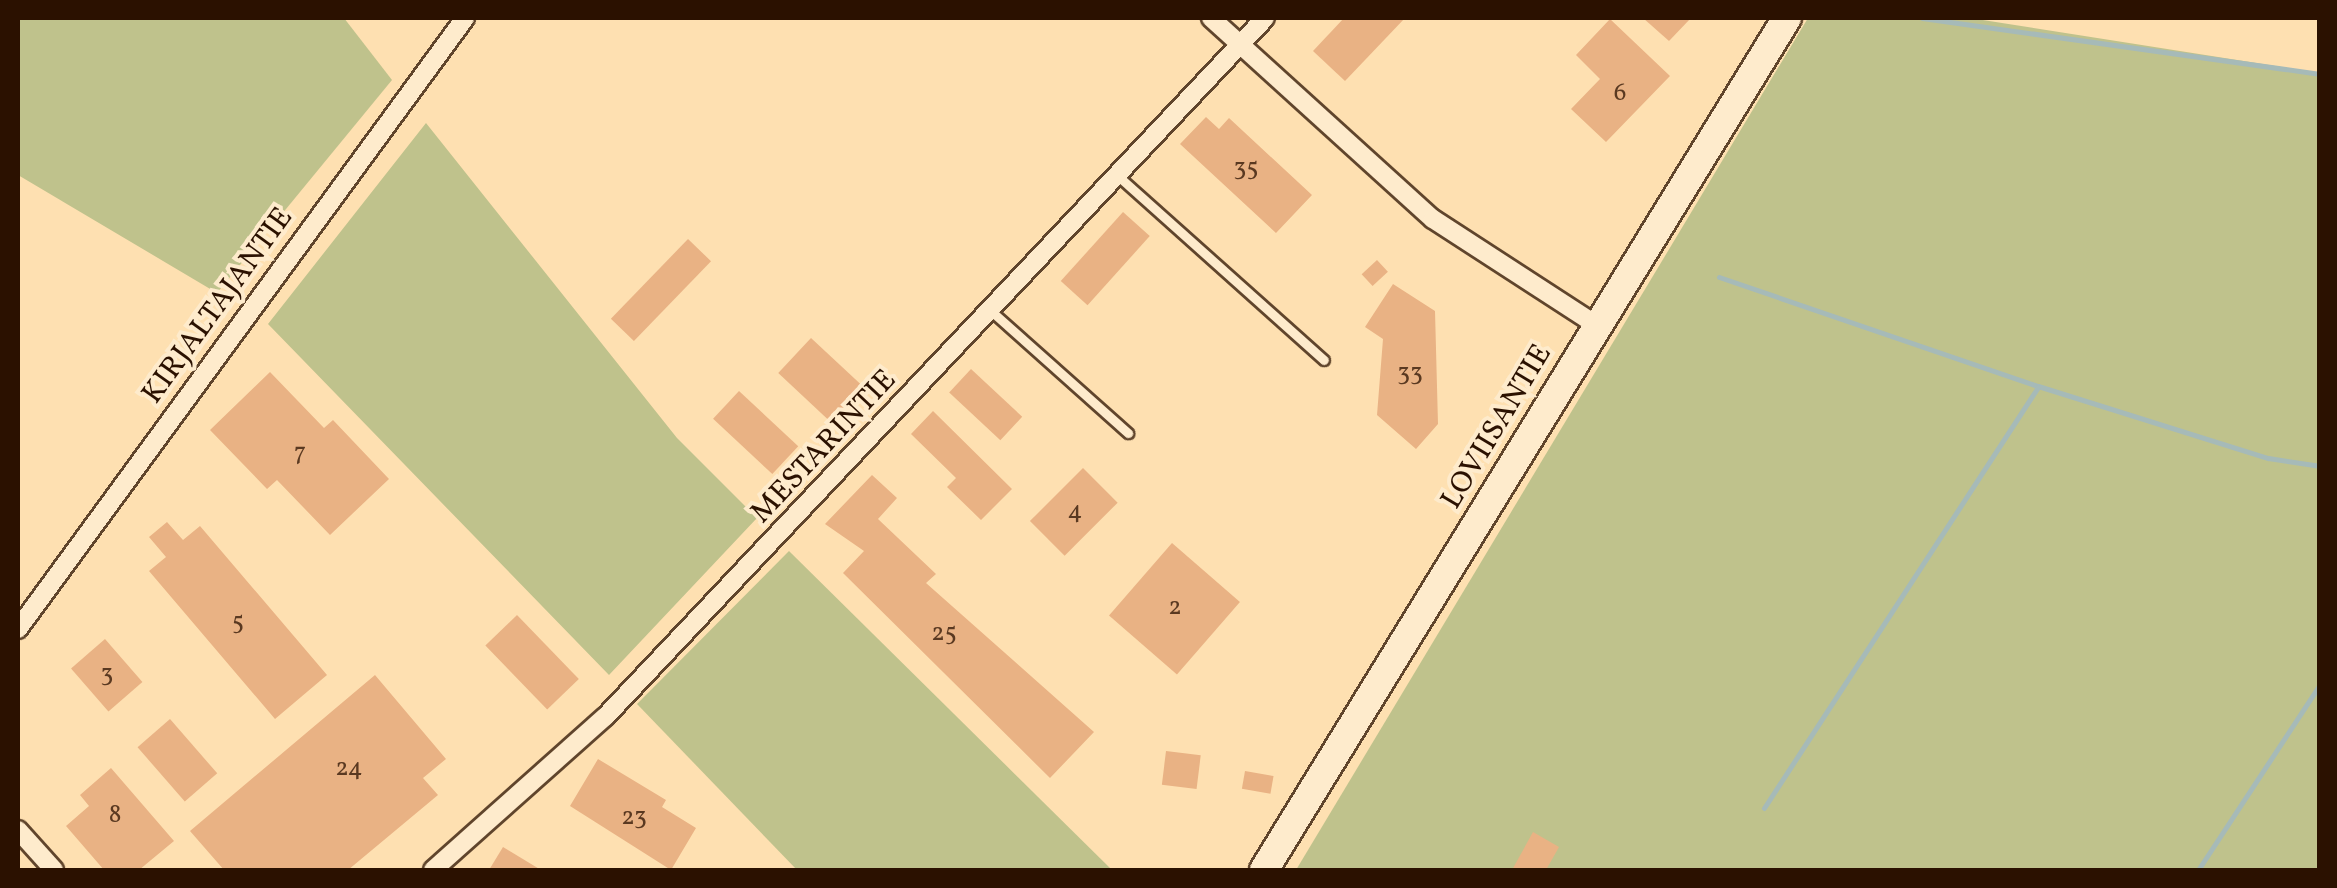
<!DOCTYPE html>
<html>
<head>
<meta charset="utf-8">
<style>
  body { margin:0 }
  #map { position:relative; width:2337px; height:888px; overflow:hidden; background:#fee0b1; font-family:Vollkorn,serif }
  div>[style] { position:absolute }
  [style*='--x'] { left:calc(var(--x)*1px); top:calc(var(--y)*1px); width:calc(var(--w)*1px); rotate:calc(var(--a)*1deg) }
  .green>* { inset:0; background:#bfc28c }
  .stream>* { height:5px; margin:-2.5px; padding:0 2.5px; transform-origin:2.5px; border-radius:2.5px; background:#a6bab8 }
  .building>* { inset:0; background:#e9b284; transform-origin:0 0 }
  .roads { filter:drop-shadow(2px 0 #60452c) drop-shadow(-2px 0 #60452c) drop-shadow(0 2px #60452c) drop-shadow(0 -2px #60452c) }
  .lane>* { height:9px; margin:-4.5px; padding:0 4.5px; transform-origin:4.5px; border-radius:4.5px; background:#feebcc }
  .street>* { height:18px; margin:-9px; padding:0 9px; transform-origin:9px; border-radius:9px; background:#feebcc }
  .secondary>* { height:28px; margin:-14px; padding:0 14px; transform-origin:14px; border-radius:14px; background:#feebcc }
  span { translate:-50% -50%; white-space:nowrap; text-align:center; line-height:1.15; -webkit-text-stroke:8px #feebcc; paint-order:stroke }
  .number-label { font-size:25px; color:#5a3921 }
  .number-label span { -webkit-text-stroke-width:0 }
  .street-label { font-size:30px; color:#2b1100 }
  .frame { position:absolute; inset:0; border:20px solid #2b1100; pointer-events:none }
</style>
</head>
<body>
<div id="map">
  <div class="green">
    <i style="clip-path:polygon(18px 18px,344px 18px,392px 80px,217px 293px,18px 175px)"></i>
    <i style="clip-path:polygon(1808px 18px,1970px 18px,2319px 73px,2319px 870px,1296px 870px)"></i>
    <i style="clip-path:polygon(426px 123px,677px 438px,757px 518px,609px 675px,268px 324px)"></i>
    <i style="clip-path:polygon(789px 551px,1112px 870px,797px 870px,637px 704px)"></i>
  </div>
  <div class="stream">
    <i style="--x:1922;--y:18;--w:402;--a:8"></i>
    <i style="--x:1719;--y:277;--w:337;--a:18.9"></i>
    <i style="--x:2038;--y:386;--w:241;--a:17.4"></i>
    <i style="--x:2268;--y:458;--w:53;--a:8.7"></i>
    <i style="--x:1764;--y:808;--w:502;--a:-56.94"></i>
    <i style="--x:2198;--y:870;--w:222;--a:-56.7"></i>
  </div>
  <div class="building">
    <i style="clip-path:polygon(1344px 18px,1405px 18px,1345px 81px,1313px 51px)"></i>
    <i style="clip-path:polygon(1643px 18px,1691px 18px,1669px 41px)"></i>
    <i style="clip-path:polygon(1610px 19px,1670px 76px,1606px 142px,1571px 109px,1600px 79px,1576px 55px)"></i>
    <i style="clip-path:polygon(1206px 117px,1219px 129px,1229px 118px,1312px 195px,1276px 233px,1180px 144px)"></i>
    <i style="left:1123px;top:212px;width:36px;height:93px;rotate:42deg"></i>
    <i style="left:688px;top:239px;width:32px;height:111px;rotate:44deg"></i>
    <i style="left:1377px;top:260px;width:16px;height:21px;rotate:47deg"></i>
    <i style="clip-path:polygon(1393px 284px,1435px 311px,1438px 424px,1416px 449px,1377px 415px,1383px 339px,1365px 327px)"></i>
    <i style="left:811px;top:338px;width:76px;height:48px;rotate:43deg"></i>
    <i style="left:971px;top:369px;width:70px;height:32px;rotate:43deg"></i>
    <i style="clip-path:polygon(270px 372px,324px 428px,333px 420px,389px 479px,330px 535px,277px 480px,267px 489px,210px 430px)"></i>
    <i style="left:739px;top:391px;width:81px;height:38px;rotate:43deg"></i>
    <i style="clip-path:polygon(933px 411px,1012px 489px,981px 520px,947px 487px,956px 478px,911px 434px)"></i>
    <i style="left:1083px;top:468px;width:49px;height:75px;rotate:45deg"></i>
    <i style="clip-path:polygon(872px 475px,897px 498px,878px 519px,936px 574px,926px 583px,1094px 732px,1050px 778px,843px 573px,864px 551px,825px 524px)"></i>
    <i style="clip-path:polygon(167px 522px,183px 540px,200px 526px,327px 675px,275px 719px,149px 571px,166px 557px,149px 537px)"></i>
    <i style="left:1172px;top:543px;width:90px;height:96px;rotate:41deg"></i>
    <i style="left:517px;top:615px;width:89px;height:44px;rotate:46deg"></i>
    <i style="left:105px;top:639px;width:57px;height:45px;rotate:49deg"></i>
    <i style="clip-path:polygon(375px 675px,446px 759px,423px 778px,438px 795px,348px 870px,224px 870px,190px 831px)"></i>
    <i style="left:170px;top:719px;width:72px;height:43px;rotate:49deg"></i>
    <i style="left:1166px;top:751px;width:35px;height:34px;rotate:7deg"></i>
    <i style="clip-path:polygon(598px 759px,666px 800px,662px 807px,696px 828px,671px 870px,570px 806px)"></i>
    <i style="clip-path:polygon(111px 768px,174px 841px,139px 870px,104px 870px,66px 826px,89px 806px,80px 795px)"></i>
    <i style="left:1245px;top:771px;width:29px;height:18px;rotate:10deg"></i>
    <i style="clip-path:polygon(1533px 832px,1559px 847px,1546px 870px,1512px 870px)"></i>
    <i style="clip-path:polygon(503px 847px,541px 870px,489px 870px)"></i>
  </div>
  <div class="roads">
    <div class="lane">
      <i style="--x:1118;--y:176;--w:276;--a:41.8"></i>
      <i style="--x:990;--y:310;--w:185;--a:41.7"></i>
    </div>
    <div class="street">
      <i style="--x:1211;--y:18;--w:299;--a:42.2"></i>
      <i style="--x:1433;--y:219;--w:194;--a:33"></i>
      <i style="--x:18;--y:629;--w:757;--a:-53.81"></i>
      <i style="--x:18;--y:830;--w:54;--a:48"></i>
      <i style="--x:433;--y:870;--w:230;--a:-41.7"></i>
      <i style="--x:605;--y:717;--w:961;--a:-46.64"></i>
    </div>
    <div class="secondary">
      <i style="--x:1264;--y:870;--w:1000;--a:-58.46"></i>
    </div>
  </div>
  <div class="number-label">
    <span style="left:1620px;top:94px">6</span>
    <span style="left:1246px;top:169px">35</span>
    <span style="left:1410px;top:374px">33</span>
    <span style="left:300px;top:454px">7</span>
    <span style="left:1075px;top:512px">4</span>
    <span style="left:1175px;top:608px">2</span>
    <span style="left:238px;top:623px">5</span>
    <span style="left:944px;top:634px">25</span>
    <span style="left:107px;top:675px">3</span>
    <span style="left:349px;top:769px">24</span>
    <span style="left:115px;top:816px">8</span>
    <span style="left:634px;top:818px">23</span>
  </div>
  <div class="street-label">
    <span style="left:218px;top:306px;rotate:-54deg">KIRJALTAJANTIE</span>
    <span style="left:1497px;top:427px;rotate:-59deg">LOVIISANTIE</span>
    <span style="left:824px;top:447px;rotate:-47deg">MESTARINTIE</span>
  </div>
  <div class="frame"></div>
</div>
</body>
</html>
